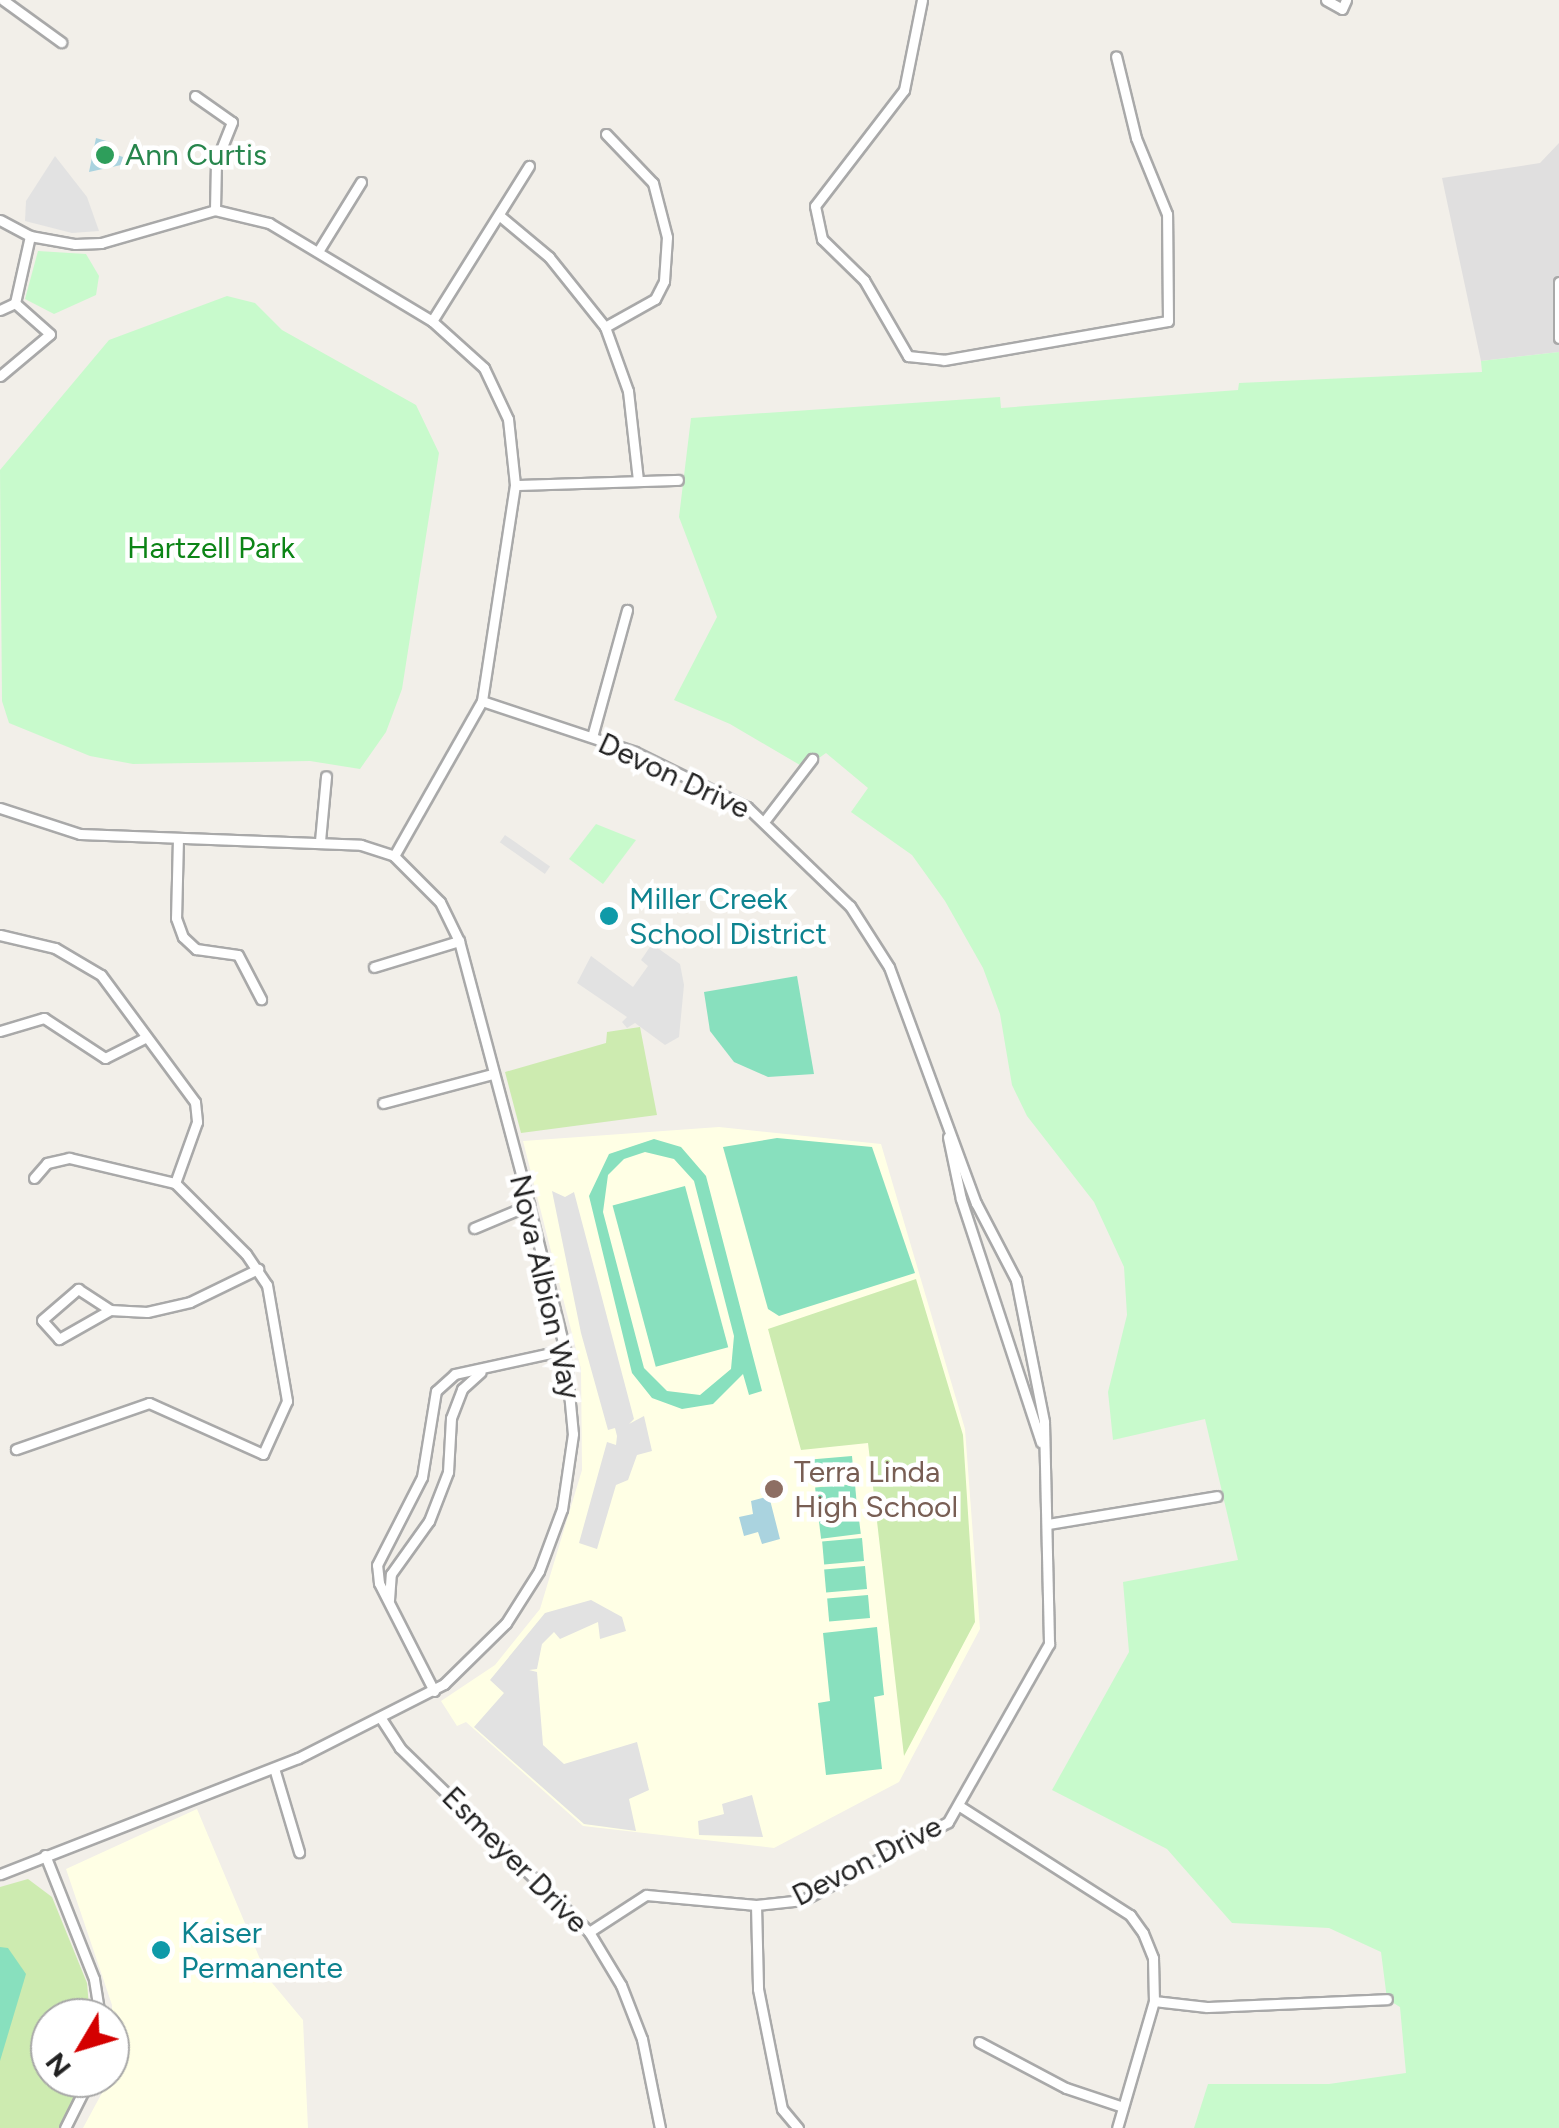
<!DOCTYPE html>
<html>
<head>
<meta charset="utf-8">
<style>
  body { margin:0 }
  #map { position:relative; width:1559px; height:2128px; overflow:hidden; background:#f2efe9; font-family:Figtree,sans-serif }
  div>[style] { position:absolute }
  [style*='--x'] { left:calc(var(--x)*1px); top:calc(var(--y)*1px); width:calc(var(--w)*1px); rotate:calc(var(--a)*1deg) }
  .residential>* { inset:0; background:#e0dfdf }
  .education>* { inset:0; background:#ffffe5 }
  .grass>* { inset:0; background:#cdebb0 }
  .park>* { inset:0; background:#c8facc }
  .pitch>* { inset:0; background:#88e0be; transform-origin:0 0 }
  .parking>* { inset:0; background:#e2e2e2; transform-origin:0 0 }
  .water>* { inset:0; background:#aad3df }
  .roads { filter:drop-shadow(2px 0 #a9a9a9) drop-shadow(-2px 0 #a9a9a9) drop-shadow(0 2px #a9a9a9) drop-shadow(0 -2px #a9a9a9) }
  .minor>* { height:9px; margin:-4.5px; padding:0 4.5px; transform-origin:4.5px; border-radius:4.5px; background:#fff }
  .dots>* { width:28px; height:28px; translate:-50% -50%; box-sizing:border-box; border:5px solid #fff; border-radius:50% }
  span { translate:-50% -50%; white-space:nowrap; text-align:center; line-height:1.15; -webkit-text-stroke:9px #fff; paint-order:stroke }
  .leisure-label { font-size:30px; color:#27864d }
  .left { translate:0 -50%; text-align:left }
  .park-label { font-size:30px; color:#0c8416 }
  .street-label { font-size:30px; color:#222 }
  .culture-label { font-size:30px; color:#0d838f }
  .education-label { font-size:30px; color:#785e54 }
  .north { position:absolute; left:30px; top:1998px; width:100px; height:100px; box-sizing:border-box; background:#fff; border:2px solid #a7a7a7; border-radius:50%; rotate:232deg; font-size:28px; font-weight:700; line-height:40px; text-align:center; color:#222 }
  .north::after { content:''; display:block; margin:auto; width:35px; height:45px; background:#d40000; clip-path:polygon(50% 0,100% 100%,50% 72%,0 100%) }
</style>
</head>
<body>
<div id="map">
  <div class="residential">
    <i style="clip-path:polygon(1559px 143px,1559px 352px,1481px 361px,1442px 178px,1540px 163px)"></i>
  </div>
  <div class="education">
    <i style="clip-path:polygon(719px 1127px,881px 1144px,965px 1429px,980px 1629px,899px 1782px,774px 1848px,583px 1826px,466px 1722px,457px 1726px,441px 1701px,495px 1665px,540px 1609px,582px 1470px,581px 1369px,523px 1141px)"></i>
    <i style="clip-path:polygon(197px 1809px,268px 1978px,303px 2020px,308px 2128px,83px 2128px,110px 2078px,112px 2005px,66px 1869px)"></i>
  </div>
  <div class="grass">
    <i style="clip-path:polygon(640px 1027px,657px 1115px,521px 1133px,505px 1072px,606px 1043px,607px 1032px)"></i>
    <i style="clip-path:polygon(916px 1279px,963px 1435px,975px 1622px,904px 1756px,868px 1443px,801px 1450px,768px 1329px)"></i>
    <i style="clip-path:polygon(28px 1879px,52px 1897px,87px 1983px,90px 2018px,50px 2018px,50px 2078px,83px 2078px,60px 2128px,0 2128px,0 1887px)"></i>
  </div>
  <div class="park">
    <i style="clip-path:polygon(38px 251px,86px 254px,99px 276px,96px 295px,54px 314px,25px 299px)"></i>
    <i style="clip-path:polygon(227px 296px,255px 303px,282px 330px,416px 405px,439px 453px,402px 689px,386px 732px,360px 769px,310px 761px,133px 764px,90px 756px,9px 723px,2px 701px,0 470px,109px 340px)"></i>
    <i style="clip-path:polygon(1559px 352px,1559px 2128px,1194px 2128px,1208px 2084px,1329px 2084px,1406px 2073px,1400px 2007px,1387px 1999px,1381px 1952px,1329px 1928px,1232px 1923px,1167px 1849px,1052px 1790px,1129px 1652px,1123px 1582px,1238px 1560px,1205px 1419px,1113px 1440px,1108px 1392px,1127px 1315px,1124px 1267px,1094px 1202px,1027px 1116px,1012px 1085px,1000px 1014px,983px 968px,945px 901px,912px 855px,851px 812px,868px 788px,826px 753px,805px 768px,730px 724px,674px 700px,717px 617px,679px 517px,691px 418px,1000px 397px,1001px 408px,1238px 390px,1239px 383px,1482px 372px,1481px 361px)"></i>
    <i style="clip-path:polygon(596px 824px,636px 840px,603px 884px,569px 859px)"></i>
  </div>
  <div class="pitch">
    <i style="clip-path:polygon(797px 976px,814px 1074px,768px 1077px,734px 1062px,710px 1031px,704px 992px)"></i>
    <i style="clip-path:polygon(777px 1138px,872px 1147px,915px 1273px,779px 1316px,768px 1309px,723px 1147px)"></i>
    <i style="clip-path:polygon(evenodd,654px 1139px,681px 1147px,706px 1176px,762px 1391px,749px 1395px,743px 1374px,713px 1404px,682px 1409px,652px 1398px,632px 1373px,589px 1196px,609px 1154px,654px 1139px,645px 1152px,674px 1159px,694px 1181px,734px 1336px,731px 1369px,700px 1395px,667px 1391px,644px 1368px,603px 1212px,608px 1175px,624px 1159px,645px 1152px)"></i>
    <i style="left:685px;top:1186px;width:167px;height:75px;rotate:75deg"></i>
    <i style="left:852px;top:1456px;width:23px;height:41px;rotate:85deg"></i>
    <i style="left:855px;top:1484px;width:23px;height:40px;rotate:85deg"></i>
    <i style="left:858px;top:1511px;width:23px;height:40px;rotate:83deg"></i>
    <i style="left:862px;top:1538px;width:23px;height:40px;rotate:85deg"></i>
    <i style="left:865px;top:1566px;width:23px;height:41px;rotate:85deg"></i>
    <i style="left:868px;top:1595px;width:23px;height:41px;rotate:85deg"></i>
    <i style="clip-path:polygon(877px 1627px,884px 1695px,874px 1697px,882px 1769px,826px 1775px,818px 1703px,830px 1701px,823px 1633px)"></i>
    <i style="clip-path:polygon(0 1947px,8px 1948px,26px 1974px,0 2061px)"></i>
  </div>
  <div class="parking">
    <i style="clip-path:polygon(55px 156px,87px 197px,99px 231px,72px 233px,25px 221px,26px 201px)"></i>
    <i style="left:505px;top:835px;width:55px;height:9px;rotate:35deg"></i>
    <i style="clip-path:polygon(652px 944px,680px 964px,684px 985px,679px 1037px,665px 1045px,635px 1023px,627px 1028px,622px 1022px,627px 1017px,577px 983px,591px 956px,633px 987px,648px 966px,641px 960px)"></i>
    <i style="clip-path:polygon(552px 1191px,565px 1197px,574px 1192px,634px 1419px,629px 1424px,644px 1416px,652px 1451px,637px 1455px,628px 1480px,616px 1485px,597px 1549px,579px 1543px,607px 1442px,616px 1445px,617px 1436px,615px 1428px,608px 1430px,581px 1333px)"></i>
    <i style="clip-path:polygon(591px 1600px,622px 1617px,626px 1631px,600px 1639px,598px 1622px,560px 1639px,554px 1632px,542px 1644px,537px 1669px,529px 1670px,537px 1672px,543px 1745px,564px 1764px,637px 1742px,649px 1790px,629px 1799px,636px 1831px,584px 1824px,474px 1727px,504px 1693px,490px 1680px,545px 1613px)"></i>
    <i style="clip-path:polygon(752px 1795px,763px 1837px,699px 1835px,698px 1821px,724px 1814px,722px 1804px)"></i>
  </div>
  <div class="water">
    <i style="clip-path:polygon(96px 138px,110px 142px,111px 153px,123px 157px,121px 165px,89px 172px)"></i>
    <i style="clip-path:polygon(769px 1496px,780px 1539px,762px 1544px,758px 1532px,744px 1536px,739px 1517px,753px 1514px,751px 1501px)"></i>
  </div>
  <div class="roads">
    <div class="minor">
      <i style="--x:3;--y:0;--w:72;--a:35.9"></i>
      <i style="--x:922;--y:0;--w:92;--a:101.3"></i>
      <i style="--x:904;--y:90;--w:146;--a:127.5"></i>
      <i style="--x:815;--y:206;--w:34;--a:78"></i>
      <i style="--x:822;--y:239;--w:59;--a:44.3"></i>
      <i style="--x:864;--y:280;--w:88;--a:59.9"></i>
      <i style="--x:908;--y:356;--w:36;--a:6"></i>
      <i style="--x:944;--y:360;--w:227;--a:-9.9"></i>
      <i style="--x:1168;--y:321;--w:107;--a:-90.5"></i>
      <i style="--x:1167;--y:214;--w:82;--a:-112.2"></i>
      <i style="--x:1136;--y:138;--w:84;--a:-103.7"></i>
      <i style="--x:1326;--y:0;--w:18;--a:29"></i>
      <i style="--x:1342;--y:9;--w:10;--a:-66"></i>
      <i style="--x:195;--y:96;--w:45;--a:35.1"></i>
      <i style="--x:232;--y:122;--w:43;--a:111.8"></i>
      <i style="--x:216;--y:162;--w:48;--a:91.2"></i>
      <i style="--x:500;--y:216;--w:64;--a:39.9"></i>
      <i style="--x:549;--y:257;--w:90;--a:51.3"></i>
      <i style="--x:605;--y:327;--w:68;--a:70.2"></i>
      <i style="--x:628;--y:391;--w:90;--a:83.6"></i>
      <i style="--x:0;--y:220;--w:34;--a:28"></i>
      <i style="--x:30;--y:236;--w:46;--a:10.1"></i>
      <i style="--x:75;--y:244;--w:26;--a:-2"></i>
      <i style="--x:101;--y:243;--w:119;--a:-16.1"></i>
      <i style="--x:215;--y:210;--w:56;--a:13.5"></i>
      <i style="--x:269;--y:223;--w:190;--a:31"></i>
      <i style="--x:432;--y:321;--w:70;--a:42.1"></i>
      <i style="--x:484;--y:368;--w:56;--a:64.8"></i>
      <i style="--x:508;--y:419;--w:66;--a:83.9"></i>
      <i style="--x:515;--y:485;--w:219;--a:98.7"></i>
      <i style="--x:482;--y:701;--w:178;--a:119.6"></i>
      <i style="--x:319;--y:250;--w:80;--a:-58.3"></i>
      <i style="--x:1559;--y:282;--w:56;--a:90"></i>
      <i style="--x:0;--y:310;--w:17;--a:-25"></i>
      <i style="--x:432;--y:321;--w:183;--a:-58"></i>
      <i style="--x:605;--y:327;--w:57;--a:-29.2"></i>
      <i style="--x:655;--y:299;--w:20;--a:-63"></i>
      <i style="--x:664;--y:281;--w:44;--a:-86.1"></i>
      <i style="--x:667;--y:237;--w:56;--a:-104.5"></i>
      <i style="--x:653;--y:183;--w:68;--a:-133.8"></i>
      <i style="--x:0;--y:376;--w:65;--a:-40"></i>
      <i style="--x:50;--y:334;--w:47;--a:-138.5"></i>
      <i style="--x:15;--y:303;--w:69;--a:-77.4"></i>
      <i style="--x:515;--y:485;--w:163;--a:-1.8"></i>
      <i style="--x:482;--y:701;--w:161;--a:18.4"></i>
      <i style="--x:635;--y:752;--w:125;--a:26.2"></i>
      <i style="--x:747;--y:807;--w:143;--a:43.9"></i>
      <i style="--x:850;--y:906;--w:72;--a:57.4"></i>
      <i style="--x:889;--y:967;--w:252;--a:69.8"></i>
      <i style="--x:976;--y:1203;--w:87;--a:62.5"></i>
      <i style="--x:1016;--y:1280;--w:145;--a:78.8"></i>
      <i style="--x:1044;--y:1422;--w:222;--a:88.7"></i>
      <i style="--x:1049;--y:1644;--w:205;--a:119.6"></i>
      <i style="--x:948;--y:1822;--w:165;--a:151.7"></i>
      <i style="--x:803;--y:1900;--w:47;--a:173.9"></i>
      <i style="--x:756;--y:1905;--w:110;--a:-174.8"></i>
      <i style="--x:646;--y:1895;--w:68;--a:147"></i>
      <i style="--x:592;--y:737;--w:132;--a:-74.6"></i>
      <i style="--x:0;--y:808;--w:84;--a:18"></i>
      <i style="--x:80;--y:834;--w:281;--a:2.2"></i>
      <i style="--x:361;--y:845;--w:35;--a:18"></i>
      <i style="--x:394;--y:856;--w:65;--a:45"></i>
      <i style="--x:440;--y:902;--w:43;--a:64"></i>
      <i style="--x:459;--y:941;--w:273;--a:75.1"></i>
      <i style="--x:529;--y:1205;--w:149;--a:76.1"></i>
      <i style="--x:565;--y:1350;--w:84;--a:84.6"></i>
      <i style="--x:573;--y:1434;--w:76;--a:98.3"></i>
      <i style="--x:562;--y:1509;--w:66;--a:110.4"></i>
      <i style="--x:539;--y:1571;--w:62;--a:122.4"></i>
      <i style="--x:506;--y:1623;--w:87;--a:135.5"></i>
      <i style="--x:444;--y:1684;--w:164;--a:153.1"></i>
      <i style="--x:298;--y:1758;--w:320;--a:158.7"></i>
      <i style="--x:766;--y:819;--w:76;--a:-52.5"></i>
      <i style="--x:178;--y:838;--w:80;--a:91.4"></i>
      <i style="--x:176;--y:918;--w:20;--a:70"></i>
      <i style="--x:183;--y:937;--w:18;--a:43"></i>
      <i style="--x:196;--y:949;--w:42;--a:8.1"></i>
      <i style="--x:238;--y:955;--w:50;--a:62.4"></i>
      <i style="--x:320;--y:841;--w:65;--a:-84.7"></i>
      <i style="--x:0;--y:935;--w:57;--a:13.3"></i>
      <i style="--x:55;--y:948;--w:53;--a:30.4"></i>
      <i style="--x:101;--y:975;--w:158;--a:53.5"></i>
      <i style="--x:195;--y:1102;--w:20;--a:84"></i>
      <i style="--x:197;--y:1122;--w:65;--a:109.8"></i>
      <i style="--x:175;--y:1183;--w:100;--a:45"></i>
      <i style="--x:246;--y:1254;--w:37;--a:56"></i>
      <i style="--x:267;--y:1285;--w:118;--a:80.2"></i>
      <i style="--x:287;--y:1401;--w:58;--a:114.4"></i>
      <i style="--x:263;--y:1454;--w:125;--a:-155.9"></i>
      <i style="--x:149;--y:1403;--w:141;--a:160.9"></i>
      <i style="--x:374;--y:967;--w:89;--a:-17"></i>
      <i style="--x:0;--y:1031;--w:46;--a:-16.5"></i>
      <i style="--x:44;--y:1018;--w:73;--a:33.3"></i>
      <i style="--x:105;--y:1058;--w:45;--a:-26.6"></i>
      <i style="--x:383;--y:1103;--w:113;--a:-14.9"></i>
      <i style="--x:948;--y:1137;--w:63;--a:78.2"></i>
      <i style="--x:961;--y:1199;--w:256;--a:71.8"></i>
      <i style="--x:34;--y:1178;--w:20;--a:-49"></i>
      <i style="--x:47;--y:1163;--w:23;--a:-13"></i>
      <i style="--x:69;--y:1158;--w:109;--a:13.3"></i>
      <i style="--x:474;--y:1228;--w:60;--a:-22.7"></i>
      <i style="--x:110;--y:1310;--w:59;--a:150.4"></i>
      <i style="--x:59;--y:1339;--w:25;--a:-132"></i>
      <i style="--x:42;--y:1320;--w:48;--a:-40.7"></i>
      <i style="--x:78;--y:1289;--w:38;--a:33"></i>
      <i style="--x:110;--y:1310;--w:37;--a:3"></i>
      <i style="--x:147;--y:1312;--w:44;--a:-13.1"></i>
      <i style="--x:190;--y:1302;--w:76;--a:-25.9"></i>
      <i style="--x:1048;--y:1524;--w:171;--a:-9.4"></i>
      <i style="--x:389;--y:1600;--w:26;--a:-86"></i>
      <i style="--x:391;--y:1574;--w:65;--a:-54.4"></i>
      <i style="--x:429;--y:1521;--w:53;--a:-68.8"></i>
      <i style="--x:448;--y:1472;--w:54;--a:-86.8"></i>
      <i style="--x:451;--y:1418;--w:31;--a:-69"></i>
      <i style="--x:462;--y:1389;--w:25;--a:-42"></i>
      <i style="--x:434;--y:1691;--w:121;--a:-117"></i>
      <i style="--x:379;--y:1583;--w:18;--a:-96"></i>
      <i style="--x:377;--y:1565;--w:99;--a:-62.9"></i>
      <i style="--x:422;--y:1477;--w:87;--a:-80.8"></i>
      <i style="--x:436;--y:1391;--w:25;--a:-42"></i>
      <i style="--x:455;--y:1374;--w:113;--a:-12.3"></i>
      <i style="--x:382;--y:1720;--w:33;--a:57"></i>
      <i style="--x:400;--y:1748;--w:264;--a:44.2"></i>
      <i style="--x:589;--y:1932;--w:62;--a:58.9"></i>
      <i style="--x:621;--y:1985;--w:58;--a:68.7"></i>
      <i style="--x:642;--y:2039;--w:91;--a:78.6"></i>
      <i style="--x:274;--y:1768;--w:88;--a:73.4"></i>
      <i style="--x:961;--y:1807;--w:201;--a:32.6"></i>
      <i style="--x:1130;--y:1915;--w:22;--a:54"></i>
      <i style="--x:1143;--y:1933;--w:27;--a:68"></i>
      <i style="--x:1153;--y:1958;--w:43;--a:88.7"></i>
      <i style="--x:1154;--y:2001;--w:132;--a:106.2"></i>
      <i style="--x:45;--y:1855;--w:133;--a:68.4"></i>
      <i style="--x:94;--y:1979;--w:39;--a:81"></i>
      <i style="--x:756;--y:1905;--w:84;--a:88.6"></i>
      <i style="--x:758;--y:1989;--w:122;--a:78.7"></i>
      <i style="--x:782;--y:2109;--w:25;--a:50"></i>
      <i style="--x:1154;--y:2001;--w:53;--a:6.5"></i>
      <i style="--x:1207;--y:2007;--w:180;--a:-2.5"></i>
      <i style="--x:979;--y:2042;--w:98;--a:27.9"></i>
      <i style="--x:1066;--y:2088;--w:60;--a:18.4"></i>
      <i style="--x:65;--y:2128;--w:56;--a:-63.4"></i>
    </div>
  </div>
  <div class="dots">
    <i style="left:105px;top:155px;background:#2e9e5b"></i>
    <i style="left:609px;top:916px;background:#0f9aa8"></i>
    <i style="left:774px;top:1489px;background:#8d6e63"></i>
    <i style="left:161px;top:1950px;background:#0f9aa8"></i>
  </div>
  <div class="leisure-label">
    <span class="left" style="left:125px;top:155px">Ann Curtis</span>
  </div>
  <div class="park-label">
    <span style="left:211px;top:548px">Hartzell Park</span>
  </div>
  <div class="street-label">
    <span style="left:674px;top:776px;rotate:25deg">Devon Drive</span>
    <span style="left:545px;top:1287px;rotate:77deg">Nova Albion Way</span>
    <span style="left:515px;top:1860px;rotate:45deg">Esmeyer Drive</span>
    <span style="left:867px;top:1861px;rotate:-27deg">Devon Drive</span>
  </div>
  <div class="culture-label">
    <span class="left" style="left:629px;top:916px">Miller Creek<br>School District</span>
    <span class="left" style="left:181px;top:1950px">Kaiser<br>Permanente</span>
  </div>
  <div class="education-label">
    <span class="left" style="left:794px;top:1489px">Terra Linda<br>High School</span>
  </div>
  <div class="north">N</div>
</div>
</body>
</html>
